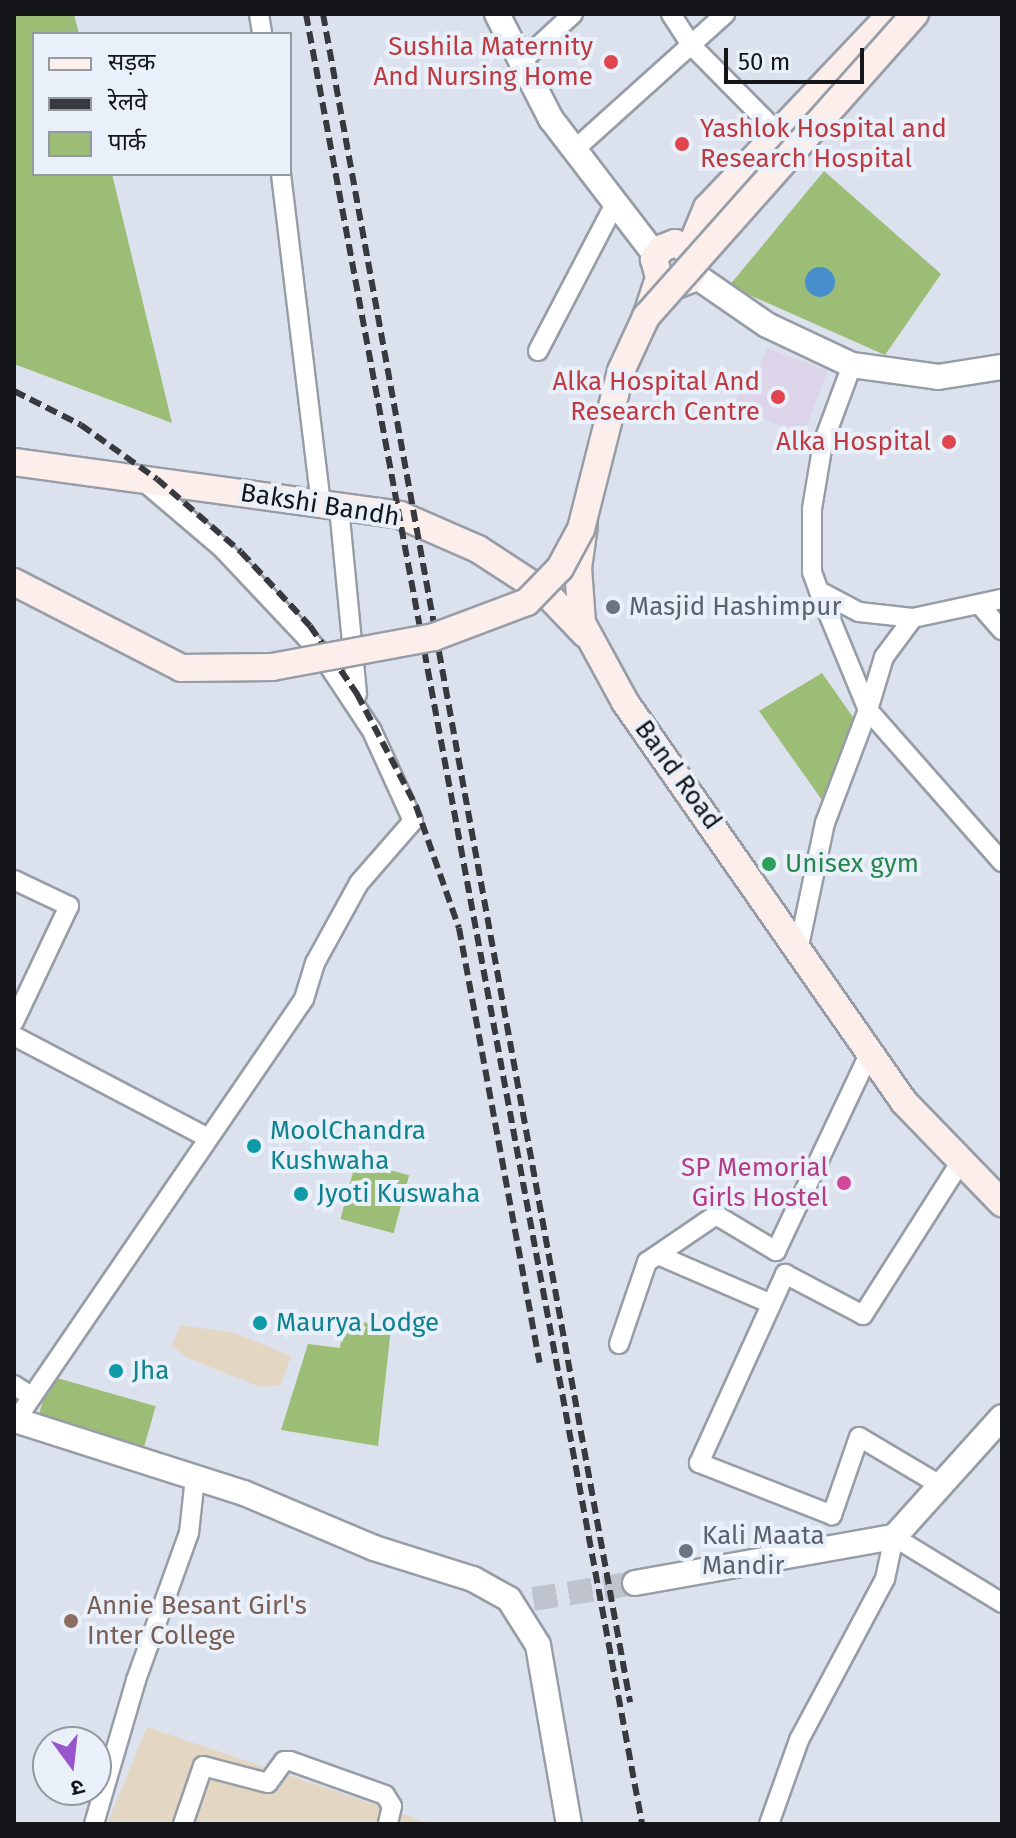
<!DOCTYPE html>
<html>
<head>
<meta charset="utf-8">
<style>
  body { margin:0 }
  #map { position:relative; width:1016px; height:1838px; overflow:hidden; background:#dce2ed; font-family:"Fira Sans","Noto Sans Devanagari",sans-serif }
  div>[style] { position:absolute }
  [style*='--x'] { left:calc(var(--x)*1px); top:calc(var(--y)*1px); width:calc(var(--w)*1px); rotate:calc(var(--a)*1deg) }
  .commercial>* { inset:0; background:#e3d6c3 }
  .medical>* { inset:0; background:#dcd4e9 }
  .green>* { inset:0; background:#9bbd75; transform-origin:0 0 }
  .water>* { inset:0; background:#478ecd }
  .round { border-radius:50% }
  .tertiary-tunnel>* { height:24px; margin-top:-12px; transform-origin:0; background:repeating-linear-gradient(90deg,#bec3cd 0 24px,transparent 0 36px) }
  .roads { filter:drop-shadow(2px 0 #979da7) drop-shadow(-2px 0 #979da7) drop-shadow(0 2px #979da7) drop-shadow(0 -2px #979da7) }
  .minor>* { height:18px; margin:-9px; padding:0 9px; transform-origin:9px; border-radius:9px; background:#fff }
  .tertiary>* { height:24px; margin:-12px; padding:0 12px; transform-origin:12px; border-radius:12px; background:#fff }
  .secondary>* { height:26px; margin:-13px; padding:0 13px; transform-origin:13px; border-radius:13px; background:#fbeeeb }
  .rail>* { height:6px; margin-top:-3px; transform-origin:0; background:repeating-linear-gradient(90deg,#37393e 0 12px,transparent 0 18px) }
  .bridges { filter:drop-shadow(2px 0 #979da7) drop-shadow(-2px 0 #979da7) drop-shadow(0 2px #979da7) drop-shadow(0 -2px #979da7) }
  .secondary-bridge>* { height:26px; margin:-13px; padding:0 13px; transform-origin:13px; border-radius:13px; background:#fbeeeb }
  .dots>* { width:22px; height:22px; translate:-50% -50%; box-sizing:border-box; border:4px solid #e9f0fa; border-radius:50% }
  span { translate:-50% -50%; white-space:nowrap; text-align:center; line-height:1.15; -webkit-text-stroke:8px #e9f0fa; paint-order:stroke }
  .health-label { font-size:26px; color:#be3a42 }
  .right { translate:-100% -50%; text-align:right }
  .left { translate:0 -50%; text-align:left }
  .street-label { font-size:26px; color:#14161a }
  .worship-label { font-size:26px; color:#5b616d }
  .leisure-label { font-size:26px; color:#27864d }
  .culture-label { font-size:26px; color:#0d838f }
  .hotel-label { font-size:26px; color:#b23c85 }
  .education-label { font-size:26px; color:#785e54 }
  .frame { position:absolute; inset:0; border:16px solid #14161a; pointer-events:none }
  .legend { position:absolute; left:32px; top:32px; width:260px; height:144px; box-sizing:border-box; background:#e9f0fa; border:2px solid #9499a0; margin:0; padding:10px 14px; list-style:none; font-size:24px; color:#14161a }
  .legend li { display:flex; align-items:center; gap:16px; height:40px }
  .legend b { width:40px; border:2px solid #9499a0 }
  .north { position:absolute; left:32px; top:1726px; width:80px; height:80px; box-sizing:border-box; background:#e9f0fa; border:2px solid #9499a0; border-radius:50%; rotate:165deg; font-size:22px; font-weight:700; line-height:32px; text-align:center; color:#14161a }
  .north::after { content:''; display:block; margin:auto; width:28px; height:36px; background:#9856cc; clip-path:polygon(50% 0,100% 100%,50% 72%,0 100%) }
  .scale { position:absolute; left:724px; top:48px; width:140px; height:36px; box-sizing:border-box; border:4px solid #14161a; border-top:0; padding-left:10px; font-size:24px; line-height:28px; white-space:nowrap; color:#14161a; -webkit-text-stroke:6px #e9f0fa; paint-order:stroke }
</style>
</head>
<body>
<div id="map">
  <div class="commercial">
    <i style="clip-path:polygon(180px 1325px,235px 1333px,291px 1356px,281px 1385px,260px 1387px,186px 1357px,172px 1346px)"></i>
    <i style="clip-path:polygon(147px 1727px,432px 1824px,107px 1824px)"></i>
  </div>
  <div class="medical">
    <i style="clip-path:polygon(767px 348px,828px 371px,803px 434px,734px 408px,743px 382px,753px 385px)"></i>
  </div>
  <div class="green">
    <i style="clip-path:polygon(14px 14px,74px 14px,79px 34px,34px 34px,34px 174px,112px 174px,172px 423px,14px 364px)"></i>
    <i style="clip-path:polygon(824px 171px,941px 274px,885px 355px,729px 286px)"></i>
    <i style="clip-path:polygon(822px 673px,855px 720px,824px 803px,759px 711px)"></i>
    <i style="left:356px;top:1161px;width:55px;height:60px;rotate:15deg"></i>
    <i style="clip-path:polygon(344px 1318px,391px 1328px,378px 1446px,281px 1430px,308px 1344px,340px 1348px)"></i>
    <i style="left:50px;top:1376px;width:110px;height:51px;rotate:16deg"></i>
  </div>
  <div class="water">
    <i class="round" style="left:805px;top:267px;width:30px;height:30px"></i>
  </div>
  <div class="tertiary-tunnel">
    <i style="--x:533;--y:1599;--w:103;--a:-8.9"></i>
  </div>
  <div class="roads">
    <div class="minor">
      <i style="--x:259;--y:14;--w:20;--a:81"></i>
      <i style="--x:671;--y:14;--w:37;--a:57"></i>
      <i style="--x:691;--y:45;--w:124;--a:45.3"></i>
      <i style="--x:520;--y:63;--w:72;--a:-42.8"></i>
      <i style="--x:573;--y:151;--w:205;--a:-42"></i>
      <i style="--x:281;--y:174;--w:333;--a:83.1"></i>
      <i style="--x:538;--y:351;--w:168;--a:-62.4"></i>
      <i style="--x:852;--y:365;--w:83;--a:110.4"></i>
      <i style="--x:823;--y:443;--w:67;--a:99.5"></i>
      <i style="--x:812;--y:509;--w:63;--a:90"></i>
      <i style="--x:812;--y:572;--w:20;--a:70"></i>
      <i style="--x:819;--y:591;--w:45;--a:27.7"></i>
      <i style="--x:859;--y:612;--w:54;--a:6.3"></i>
      <i style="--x:913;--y:618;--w:91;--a:-12.1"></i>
      <i style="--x:339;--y:507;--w:188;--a:84.5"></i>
      <i style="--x:979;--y:604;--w:35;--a:49"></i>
      <i style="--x:913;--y:618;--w:49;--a:126.6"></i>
      <i style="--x:884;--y:657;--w:55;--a:106.8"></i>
      <i style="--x:868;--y:710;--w:203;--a:48.6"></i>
      <i style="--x:14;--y:880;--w:61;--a:25.3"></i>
      <i style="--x:69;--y:906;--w:128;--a:115.4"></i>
      <i style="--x:799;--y:946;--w:126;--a:-78.1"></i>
      <i style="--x:825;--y:823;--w:121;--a:-69.2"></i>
      <i style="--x:868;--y:710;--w:129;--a:-112.4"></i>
      <i style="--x:14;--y:1036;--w:219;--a:27.7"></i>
      <i style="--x:658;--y:1255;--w:123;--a:23.4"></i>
      <i style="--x:619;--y:1344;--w:87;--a:-71.1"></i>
      <i style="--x:647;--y:1262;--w:83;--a:-34.3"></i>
      <i style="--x:716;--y:1215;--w:70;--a:31"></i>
      <i style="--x:776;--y:1251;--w:218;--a:-64.7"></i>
      <i style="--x:14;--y:1385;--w:20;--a:33"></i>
      <i style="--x:14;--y:1423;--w:514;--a:-55.63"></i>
      <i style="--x:304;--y:999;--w:38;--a:-73"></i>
      <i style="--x:315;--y:963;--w:91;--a:-61.2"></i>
      <i style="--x:359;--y:883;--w:82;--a:-48.9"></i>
      <i style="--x:413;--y:821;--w:99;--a:-114.5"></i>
      <i style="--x:372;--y:731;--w:96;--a:-123.5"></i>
      <i style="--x:319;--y:651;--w:140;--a:-133.3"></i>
      <i style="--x:223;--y:549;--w:105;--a:-139.6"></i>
      <i style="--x:940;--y:1485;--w:94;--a:-149.3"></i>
      <i style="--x:859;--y:1437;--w:83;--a:109.1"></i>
      <i style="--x:832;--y:1515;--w:143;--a:-158.6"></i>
      <i style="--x:699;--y:1463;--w:208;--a:-65.5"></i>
      <i style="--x:785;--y:1274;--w:88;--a:27.7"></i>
      <i style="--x:863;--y:1315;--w:183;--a:-57.5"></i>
      <i style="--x:94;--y:1824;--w:150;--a:-73.7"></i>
      <i style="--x:136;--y:1680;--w:156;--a:-70.2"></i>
      <i style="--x:189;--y:1533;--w:55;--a:-83.8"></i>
      <i style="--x:183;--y:1824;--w:61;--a:-71"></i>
      <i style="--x:203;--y:1766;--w:67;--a:14.7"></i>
      <i style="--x:268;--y:1783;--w:27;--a:-54"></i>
      <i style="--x:284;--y:1761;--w:6;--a:0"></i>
      <i style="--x:290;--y:1761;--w:101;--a:19.7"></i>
      <i style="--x:385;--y:1795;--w:13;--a:58"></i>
      <i style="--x:392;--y:1806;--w:18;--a:103"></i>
      <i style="--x:769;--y:1824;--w:89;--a:-70.3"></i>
      <i style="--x:799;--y:1740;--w:183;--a:-61.9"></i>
      <i style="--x:885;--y:1579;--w:43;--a:-77.9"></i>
      <i style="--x:894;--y:1537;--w:127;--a:31.4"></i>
    </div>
    <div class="tertiary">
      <i style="--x:497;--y:14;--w:118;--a:62.8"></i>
      <i style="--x:551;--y:119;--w:173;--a:52.5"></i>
      <i style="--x:693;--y:274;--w:90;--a:34.6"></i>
      <i style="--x:767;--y:325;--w:94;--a:25.2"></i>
      <i style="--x:852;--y:365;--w:87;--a:7.9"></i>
      <i style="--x:938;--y:377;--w:65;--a:-8.9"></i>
      <i style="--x:15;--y:1420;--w:240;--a:17.7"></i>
      <i style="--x:244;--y:1493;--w:141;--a:22.9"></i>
      <i style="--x:374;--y:1548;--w:104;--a:17.4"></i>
      <i style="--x:473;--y:1579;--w:41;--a:29.1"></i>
      <i style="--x:509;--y:1599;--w:54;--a:57.8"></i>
      <i style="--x:538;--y:1645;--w:182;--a:80.2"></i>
      <i style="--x:635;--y:1583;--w:263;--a:-10.1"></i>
      <i style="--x:894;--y:1537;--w:161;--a:-48"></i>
    </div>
    <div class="secondary">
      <i style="--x:689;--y:251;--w:16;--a:-150"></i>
      <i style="--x:675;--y:243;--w:14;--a:159"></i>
      <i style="--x:662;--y:248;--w:14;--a:126"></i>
      <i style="--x:654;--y:259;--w:20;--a:75"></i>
      <i style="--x:659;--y:278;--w:18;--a:22"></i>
      <i style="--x:676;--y:285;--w:14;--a:-21"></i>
      <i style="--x:689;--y:280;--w:13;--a:-63"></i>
      <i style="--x:695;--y:268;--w:18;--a:-109"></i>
      <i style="--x:689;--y:251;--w:47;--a:-67.3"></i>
      <i style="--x:707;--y:208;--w:267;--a:-46.5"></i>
      <i style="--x:645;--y:320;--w:44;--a:-71.6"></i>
      <i style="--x:14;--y:462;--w:390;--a:7.8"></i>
      <i style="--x:400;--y:515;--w:85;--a:23.6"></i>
      <i style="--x:478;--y:549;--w:82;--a:33.1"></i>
      <i style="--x:547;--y:594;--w:55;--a:46.5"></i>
      <i style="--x:584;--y:525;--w:43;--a:97.9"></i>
      <i style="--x:578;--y:568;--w:55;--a:85.8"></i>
      <i style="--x:582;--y:623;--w:90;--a:61.4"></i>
      <i style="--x:625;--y:702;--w:488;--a:55.1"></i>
      <i style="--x:904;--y:1102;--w:141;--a:45.9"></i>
    </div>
  </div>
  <div class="rail">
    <i style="--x:306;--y:14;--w:1841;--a:79.48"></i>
    <i style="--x:323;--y:14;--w:1716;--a:79.69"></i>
    <i style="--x:14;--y:391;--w:75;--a:26.9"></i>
    <i style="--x:81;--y:425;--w:93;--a:35.4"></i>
    <i style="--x:157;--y:479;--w:111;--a:41"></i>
    <i style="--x:241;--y:552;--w:101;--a:47"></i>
    <i style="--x:310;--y:626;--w:83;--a:55.3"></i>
    <i style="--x:357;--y:694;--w:127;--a:62.2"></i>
    <i style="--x:416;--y:806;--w:129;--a:70.6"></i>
    <i style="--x:459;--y:928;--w:442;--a:79.5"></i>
  </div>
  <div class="bridges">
    <div class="secondary-bridge">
      <i style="--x:14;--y:582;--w:188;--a:27.2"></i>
      <i style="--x:181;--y:668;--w:91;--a:-0.6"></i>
      <i style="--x:272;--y:667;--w:165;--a:-10.5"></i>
      <i style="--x:434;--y:637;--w:99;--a:-20.6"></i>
      <i style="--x:527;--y:602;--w:47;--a:-45.9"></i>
      <i style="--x:560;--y:568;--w:44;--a:-61.7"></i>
      <i style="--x:581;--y:529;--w:163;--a:-75.8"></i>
      <i style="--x:621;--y:371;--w:60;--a:-65.2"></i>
      <i style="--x:646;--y:317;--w:405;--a:-48.4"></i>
    </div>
  </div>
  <div class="dots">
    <i style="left:611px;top:62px;background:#e0444e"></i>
    <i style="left:682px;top:144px;background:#e0444e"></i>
    <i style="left:778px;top:397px;background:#e0444e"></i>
    <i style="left:949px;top:442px;background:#e0444e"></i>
    <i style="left:613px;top:607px;background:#6b7280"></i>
    <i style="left:769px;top:864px;background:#2e9e5b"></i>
    <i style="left:254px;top:1146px;background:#0f9aa8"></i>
    <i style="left:844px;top:1183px;background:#d1479c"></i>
    <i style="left:301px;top:1194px;background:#0f9aa8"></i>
    <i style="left:260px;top:1323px;background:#0f9aa8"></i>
    <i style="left:116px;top:1371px;background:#0f9aa8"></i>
    <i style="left:686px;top:1551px;background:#6b7280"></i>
    <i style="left:71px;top:1621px;background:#8d6e63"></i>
  </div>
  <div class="health-label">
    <span class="right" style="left:593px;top:62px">Sushila Maternity<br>And Nursing Home</span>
    <span class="left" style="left:700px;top:144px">Yashlok Hospital and<br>Research Hospital</span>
    <span class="right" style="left:760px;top:397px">Alka Hospital And<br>Research Centre</span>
    <span class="right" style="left:931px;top:442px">Alka Hospital</span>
  </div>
  <div class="street-label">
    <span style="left:320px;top:505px;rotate:9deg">Bakshi Bandh</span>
    <span style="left:678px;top:775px;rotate:54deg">Band Road</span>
  </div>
  <div class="worship-label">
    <span class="left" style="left:629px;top:607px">Masjid Hashimpur</span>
    <span class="left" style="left:702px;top:1551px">Kali Maata<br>Mandir</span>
  </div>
  <div class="leisure-label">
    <span class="left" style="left:785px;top:864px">Unisex gym</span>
  </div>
  <div class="culture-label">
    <span class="left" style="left:270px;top:1146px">MoolChandra<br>Kushwaha</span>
    <span class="left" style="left:317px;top:1194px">Jyoti Kuswaha</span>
    <span class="left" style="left:276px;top:1323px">Maurya Lodge</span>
    <span class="left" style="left:132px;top:1371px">Jha</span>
  </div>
  <div class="hotel-label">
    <span class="right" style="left:828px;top:1183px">SP Memorial<br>Girls Hostel</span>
  </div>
  <div class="education-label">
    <span class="left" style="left:87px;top:1621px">Annie Besant Girl's<br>Inter College</span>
  </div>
  <div class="frame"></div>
  <ul class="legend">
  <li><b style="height:10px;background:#fbeeeb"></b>सड़क</li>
  <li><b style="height:10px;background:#37393e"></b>रेलवे</li>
  <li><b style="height:22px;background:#9bbd75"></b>पार्क</li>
  </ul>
  <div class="north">उ</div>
  <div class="scale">50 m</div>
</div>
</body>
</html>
